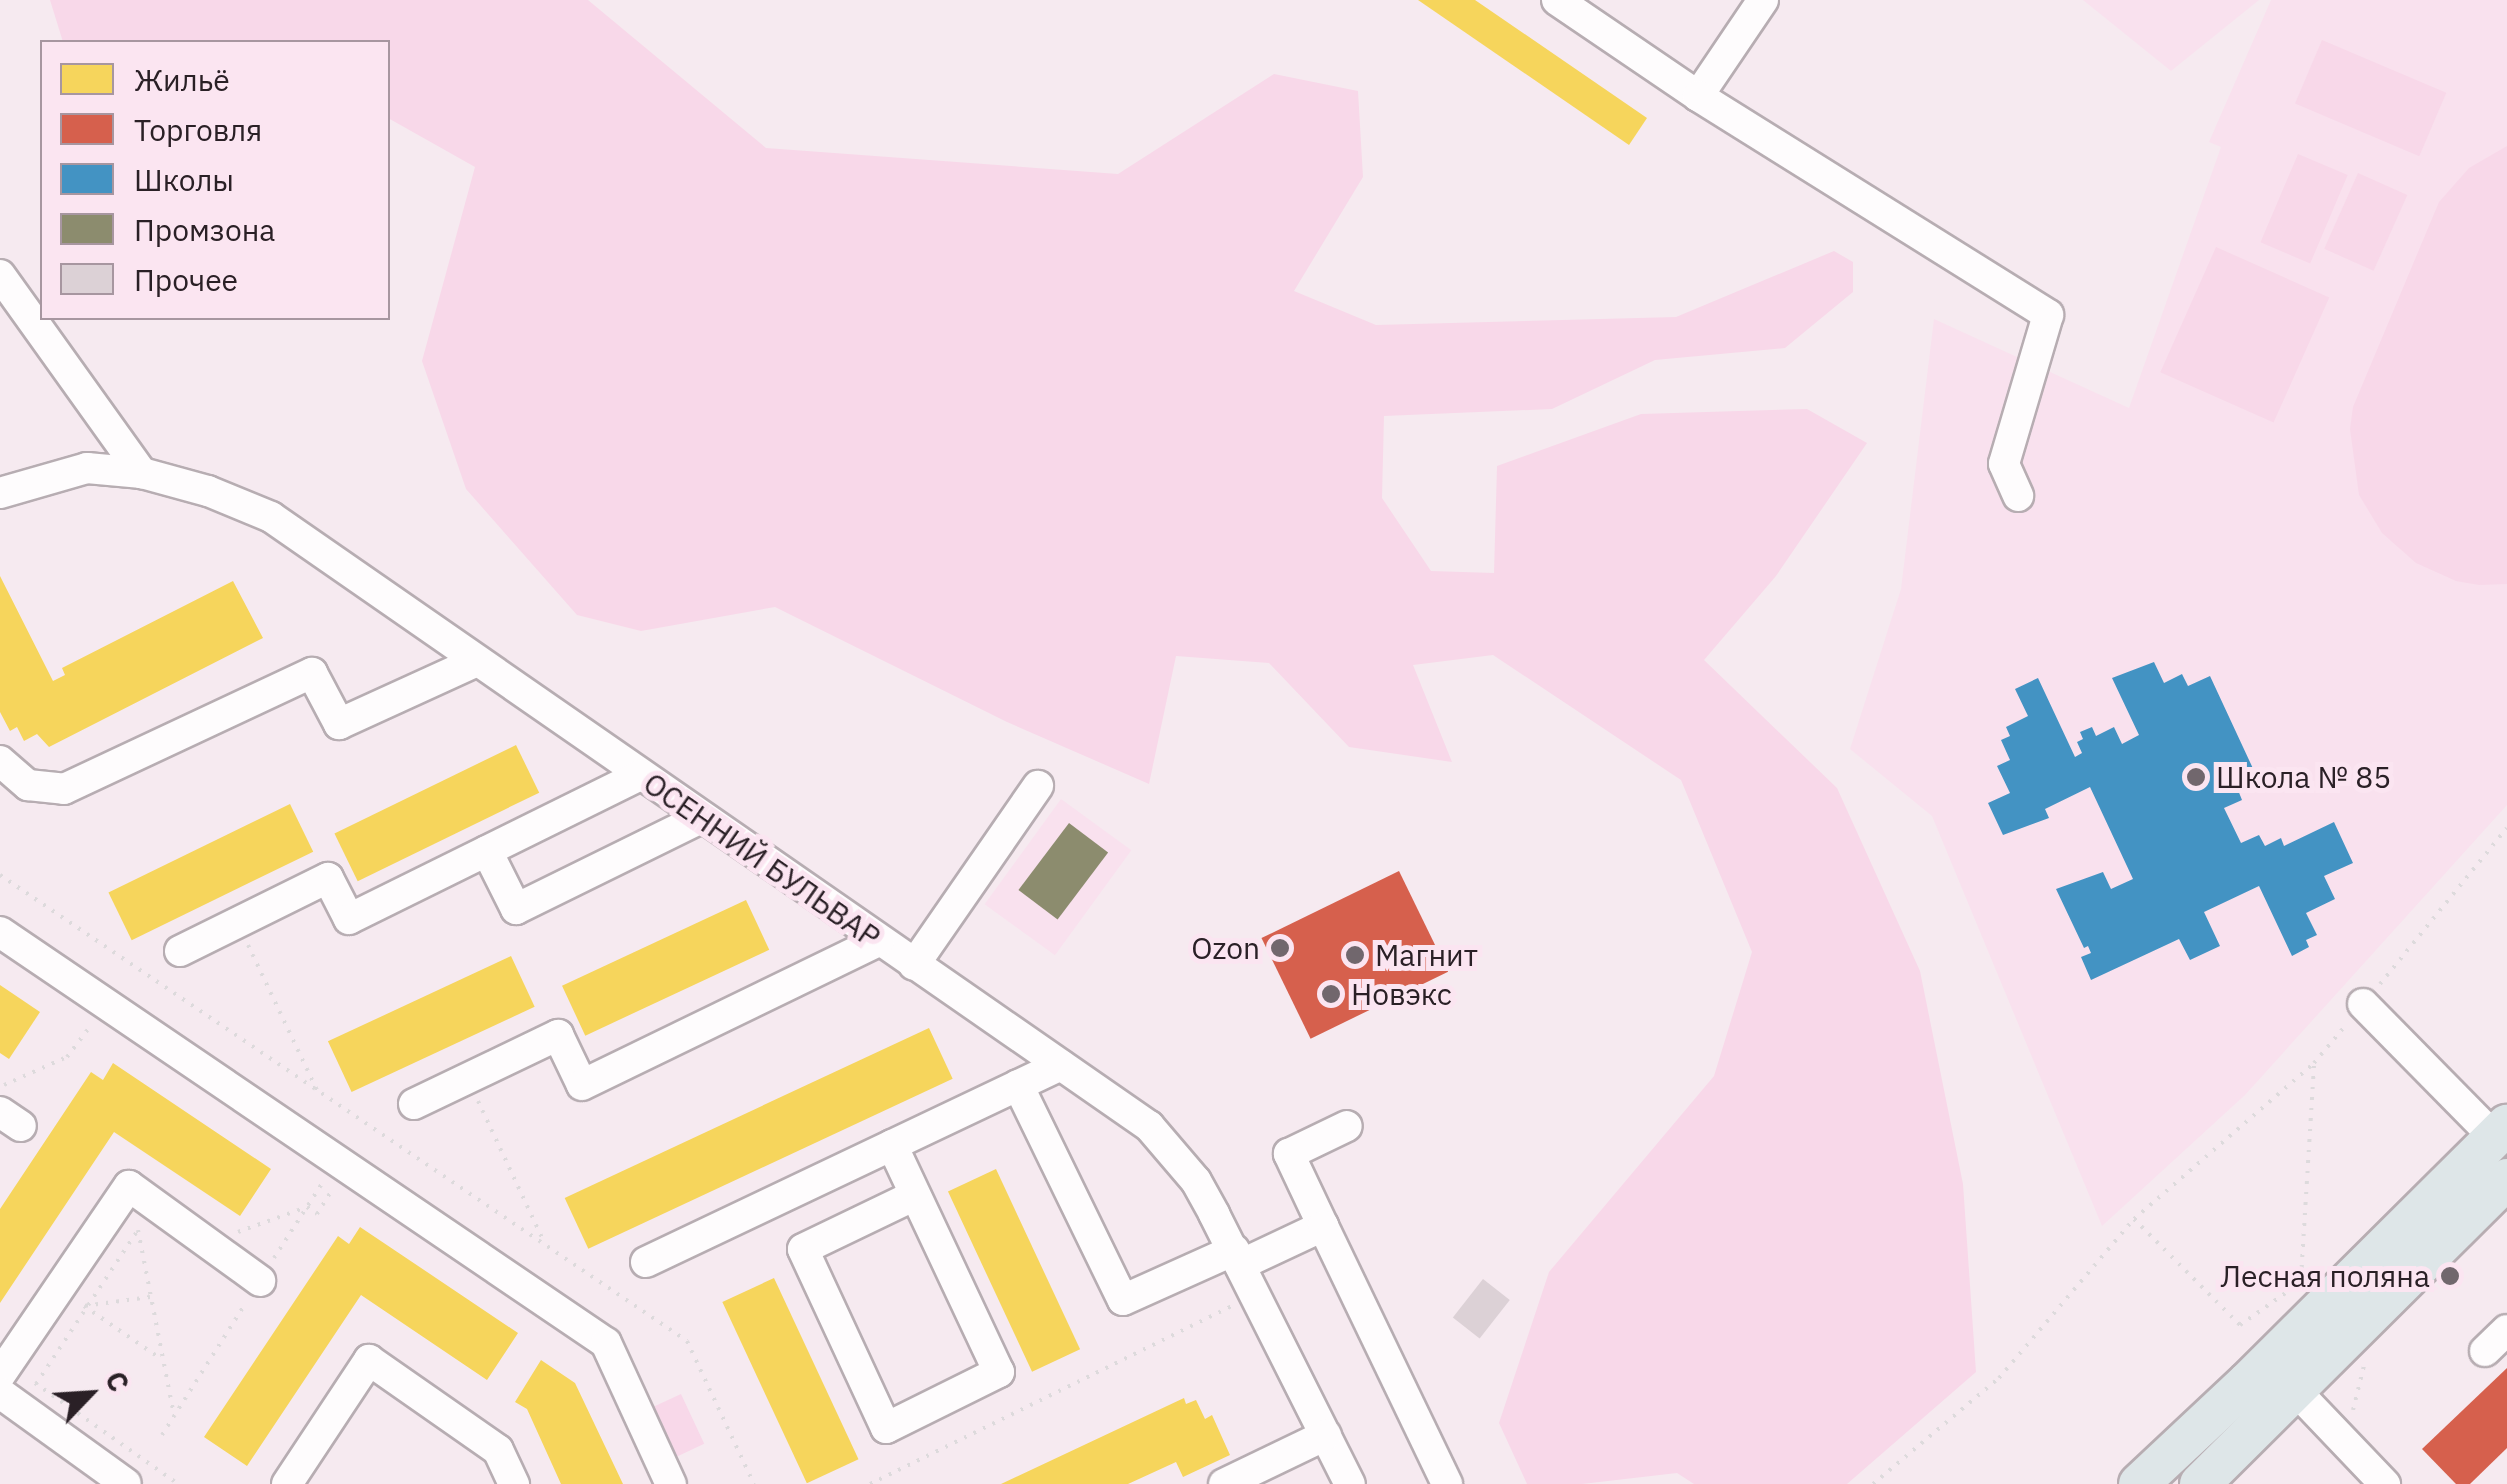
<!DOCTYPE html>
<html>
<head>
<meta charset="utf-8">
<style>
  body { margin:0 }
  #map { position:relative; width:2507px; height:1484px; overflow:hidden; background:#f6eaf0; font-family:"IBM Plex Sans",sans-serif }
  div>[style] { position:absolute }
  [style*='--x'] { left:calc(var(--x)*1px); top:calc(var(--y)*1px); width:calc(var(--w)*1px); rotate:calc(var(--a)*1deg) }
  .built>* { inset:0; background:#f9e1ee; transform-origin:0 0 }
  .green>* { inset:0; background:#f8d8e9; transform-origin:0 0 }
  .homes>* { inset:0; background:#f6d55c; transform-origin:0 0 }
  .shops>* { inset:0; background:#d6604d; transform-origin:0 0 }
  .schools>* { inset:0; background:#4393c3 }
  .industry>* { inset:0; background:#8c8c6e; transform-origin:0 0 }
  .building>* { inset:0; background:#dcd1d6; transform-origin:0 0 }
  .path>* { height:4px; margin-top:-2px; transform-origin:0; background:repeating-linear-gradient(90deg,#dddadc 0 2.5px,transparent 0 10.5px) }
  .roads { filter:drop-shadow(2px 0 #b7adb2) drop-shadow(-2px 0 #b7adb2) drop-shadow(0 2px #b7adb2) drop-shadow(0 -2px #b7adb2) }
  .minor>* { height:30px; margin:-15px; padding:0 15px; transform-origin:15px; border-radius:15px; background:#fefcfd }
  .major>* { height:40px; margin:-20px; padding:0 20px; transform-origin:20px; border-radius:20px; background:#dee6e8 }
  .dots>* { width:28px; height:28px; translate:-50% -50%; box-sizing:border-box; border:5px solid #fbe5f1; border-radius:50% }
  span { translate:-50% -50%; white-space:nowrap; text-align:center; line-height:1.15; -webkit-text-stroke:10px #fbe5f1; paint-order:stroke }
  .poi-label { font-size:30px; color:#2a2026 }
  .left { translate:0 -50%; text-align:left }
  .right { translate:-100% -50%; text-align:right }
  .street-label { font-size:30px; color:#2a2026 }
  .legend { position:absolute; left:40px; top:40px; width:350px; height:280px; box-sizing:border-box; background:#fbe5f1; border:2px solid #a796a0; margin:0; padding:12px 18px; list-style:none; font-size:30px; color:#2a2026 }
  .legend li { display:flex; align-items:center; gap:20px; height:50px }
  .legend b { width:50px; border:2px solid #a796a0 }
  .north { position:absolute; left:40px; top:1344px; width:100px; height:100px; -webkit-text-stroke:8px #fbe5f1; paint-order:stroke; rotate:65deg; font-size:28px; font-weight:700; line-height:40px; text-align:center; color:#2a2026 }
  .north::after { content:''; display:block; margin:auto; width:35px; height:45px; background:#2a2026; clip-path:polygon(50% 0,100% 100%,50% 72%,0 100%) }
</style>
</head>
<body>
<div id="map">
  <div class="built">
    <i style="clip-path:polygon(2083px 0,2259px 0,2171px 71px)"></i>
    <i style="clip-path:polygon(2271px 0,2507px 0,2507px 805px,2245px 1095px,2102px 1226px,1932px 816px,1850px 749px,1901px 589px,1934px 319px,2129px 408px,2221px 147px,2209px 142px)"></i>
    <i style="left:1061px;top:799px;width:87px;height:130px;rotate:36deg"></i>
  </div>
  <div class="green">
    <i style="clip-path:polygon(50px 0,588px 0,766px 148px,1118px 174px,1274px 74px,1358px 91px,1363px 177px,1294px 291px,1376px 325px,1676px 317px,1834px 251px,1853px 262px,1853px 292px,1785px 348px,1655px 360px,1552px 409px,1384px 416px,1382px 498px,1431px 571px,1494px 573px,1497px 466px,1641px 414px,1807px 409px,1867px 443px,1776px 576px,1704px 660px,1837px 788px,1920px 971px,1963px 1184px,1976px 1372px,1847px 1484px,1694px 1484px,1677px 1473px,1582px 1484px,1527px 1484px,1499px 1423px,1549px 1272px,1714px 1076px,1752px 952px,1681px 780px,1493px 655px,1413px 665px,1452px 762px,1349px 747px,1269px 663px,1176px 656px,1149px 784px,1007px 722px,775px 607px,641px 631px,577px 615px,466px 489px,422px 361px,475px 167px,388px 118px,388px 42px,63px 42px)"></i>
    <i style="left:2322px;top:40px;width:135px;height:69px;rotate:23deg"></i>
    <i style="clip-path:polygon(2507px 146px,2507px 584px,2479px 585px,2456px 581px,2416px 563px,2382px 533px,2359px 495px,2350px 429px,2353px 407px,2439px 202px,2469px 168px)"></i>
    <i style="left:2298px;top:154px;width:54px;height:96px;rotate:23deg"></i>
    <i style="left:2358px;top:173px;width:54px;height:83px;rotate:24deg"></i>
    <i style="left:2216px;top:247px;width:124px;height:137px;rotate:24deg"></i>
    <i style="left:681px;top:1394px;width:55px;height:34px;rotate:65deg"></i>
  </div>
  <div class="homes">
    <i style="clip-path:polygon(1418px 0,1475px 0,1647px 118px,1629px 145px)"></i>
    <i style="clip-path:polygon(0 576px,53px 681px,65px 675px,62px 668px,233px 581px,263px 638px,49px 747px,37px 734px,24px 741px,17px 727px,10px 731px,0 712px)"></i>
    <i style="left:516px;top:745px;width:53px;height:202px;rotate:64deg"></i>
    <i style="left:290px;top:804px;width:53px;height:202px;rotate:64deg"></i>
    <i style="left:746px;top:900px;width:55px;height:203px;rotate:65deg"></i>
    <i style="left:511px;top:956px;width:56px;height:202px;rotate:65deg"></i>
    <i style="clip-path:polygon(0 985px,40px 1012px,9px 1059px,0 1053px)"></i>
    <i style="left:929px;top:1028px;width:56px;height:402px;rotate:65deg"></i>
    <i style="clip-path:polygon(113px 1063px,271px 1169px,240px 1216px,114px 1132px,0 1303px,0 1209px,91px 1072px,103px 1080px)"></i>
    <i style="left:996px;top:1169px;width:199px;height:53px;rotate:65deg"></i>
    <i style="clip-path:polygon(360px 1227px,518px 1333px,487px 1380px,361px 1295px,247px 1466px,204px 1437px,338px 1236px,349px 1244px)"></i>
    <i style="left:774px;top:1278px;width:200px;height:57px;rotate:65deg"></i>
    <i style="clip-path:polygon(541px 1360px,575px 1383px,623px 1484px,561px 1484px,527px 1409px,515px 1402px)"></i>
    <i style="clip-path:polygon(1184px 1398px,1186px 1404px,1196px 1400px,1205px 1419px,1212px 1415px,1230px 1455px,1183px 1477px,1176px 1462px,1128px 1484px,1001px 1484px)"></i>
  </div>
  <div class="shops">
    <i style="left:1399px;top:871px;width:112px;height:153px;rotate:64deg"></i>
    <i style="clip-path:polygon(2507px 1368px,2507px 1448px,2470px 1484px,2456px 1484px,2422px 1449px)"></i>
  </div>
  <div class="schools">
    <i style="clip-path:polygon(2154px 662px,2164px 683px,2182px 674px,2188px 686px,2210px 676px,2256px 775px,2236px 785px,2242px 800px,2224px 808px,2241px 843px,2259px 835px,2265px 846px,2281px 838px,2284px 846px,2334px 822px,2353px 863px,2324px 876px,2335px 899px,2306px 913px,2317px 935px,2306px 940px,2309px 947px,2292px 956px,2259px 886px,2204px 912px,2220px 946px,2190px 960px,2179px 939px,2091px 980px,2081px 957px,2091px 953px,2088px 946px,2084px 948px,2056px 889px,2103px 872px,2111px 889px,2133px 879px,2090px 787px,2045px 809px,2049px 818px,2003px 835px,1988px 803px,2010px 793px,1997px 766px,2010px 760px,2001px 740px,2010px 736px,2006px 727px,2028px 716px,2015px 689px,2038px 678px,2075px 757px,2082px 753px,2077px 742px,2083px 739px,2080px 732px,2092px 727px,2096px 736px,2114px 727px,2122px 744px,2139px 735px,2112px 678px)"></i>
  </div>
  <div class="industry">
    <i style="left:1069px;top:823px;width:49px;height:84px;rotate:37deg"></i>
  </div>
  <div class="building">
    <i style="left:1483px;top:1279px;width:34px;height:49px;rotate:38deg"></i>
  </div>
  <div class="path">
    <i style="--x:0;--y:875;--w:830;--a:34.15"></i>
    <i style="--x:687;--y:1341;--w:158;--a:64.9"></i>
    <i style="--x:248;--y:945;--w:161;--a:64.6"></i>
    <i style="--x:2380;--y:984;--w:201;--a:-50.9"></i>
    <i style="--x:4;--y:1085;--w:69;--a:-24"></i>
    <i style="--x:67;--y:1057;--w:41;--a:-52.9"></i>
    <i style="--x:478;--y:1101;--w:156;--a:64.9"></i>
    <i style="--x:2134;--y:1219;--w:150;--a:45"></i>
    <i style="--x:2240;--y:1325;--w:78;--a:-35.1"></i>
    <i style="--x:138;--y:1230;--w:189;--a:79"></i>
    <i style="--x:238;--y:1232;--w:73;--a:-19.9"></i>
    <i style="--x:307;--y:1207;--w:12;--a:35"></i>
    <i style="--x:317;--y:1214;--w:31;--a:-58"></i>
    <i style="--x:274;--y:1258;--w:90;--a:-57.2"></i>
    <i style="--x:2301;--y:1278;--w:215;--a:-86.5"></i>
    <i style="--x:150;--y:1297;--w:67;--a:172.2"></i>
    <i style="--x:84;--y:1306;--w:93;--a:34.5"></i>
    <i style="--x:35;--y:1383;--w:175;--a:35.2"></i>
    <i style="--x:36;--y:1384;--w:185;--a:-56.5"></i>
    <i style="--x:2353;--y:1410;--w:45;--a:-76"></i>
    <i style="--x:162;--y:1435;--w:155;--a:-57.6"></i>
    <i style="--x:870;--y:1484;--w:405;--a:-26.2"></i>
    <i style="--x:1873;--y:1484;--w:165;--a:-40.1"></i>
    <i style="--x:1999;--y:1378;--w:209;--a:-49.7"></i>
    <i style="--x:2134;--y:1219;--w:238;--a:-40.9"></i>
    <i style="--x:2314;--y:1063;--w:48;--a:-50"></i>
  </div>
  <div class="roads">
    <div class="minor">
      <i style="--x:1557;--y:0;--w:171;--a:34.2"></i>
      <i style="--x:1763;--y:0;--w:116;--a:124.1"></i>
      <i style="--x:1698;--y:96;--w:413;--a:32"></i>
      <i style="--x:2048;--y:315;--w:155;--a:106.5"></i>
      <i style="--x:2004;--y:464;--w:35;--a:66"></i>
      <i style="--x:0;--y:275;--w:244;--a:54.4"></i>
      <i style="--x:0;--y:493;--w:91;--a:-16"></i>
      <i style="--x:87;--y:468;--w:55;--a:5.2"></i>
      <i style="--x:142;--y:473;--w:68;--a:15.3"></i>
      <i style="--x:208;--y:491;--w:68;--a:22.4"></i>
      <i style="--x:271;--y:517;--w:1069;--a:34.75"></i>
      <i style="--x:1149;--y:1126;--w:72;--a:49.5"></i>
      <i style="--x:1196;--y:1181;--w:38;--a:61"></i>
      <i style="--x:1214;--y:1214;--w:302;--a:63.3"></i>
      <i style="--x:0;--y:761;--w:37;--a:41"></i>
      <i style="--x:28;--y:785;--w:36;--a:6"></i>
      <i style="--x:64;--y:789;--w:274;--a:-25.1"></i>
      <i style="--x:312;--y:673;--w:58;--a:62.1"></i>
      <i style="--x:339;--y:724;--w:149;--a:-24.5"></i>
      <i style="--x:487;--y:851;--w:65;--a:63.4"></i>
      <i style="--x:516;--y:909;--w:206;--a:-26.2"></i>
      <i style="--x:0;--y:932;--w:732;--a:34.15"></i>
      <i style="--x:606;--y:1343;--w:155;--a:65.3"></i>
      <i style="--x:180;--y:951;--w:165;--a:-26.3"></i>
      <i style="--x:328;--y:878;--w:46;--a:62.9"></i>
      <i style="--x:349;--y:919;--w:325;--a:-26.3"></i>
      <i style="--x:914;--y:965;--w:218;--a:-55.3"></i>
      <i style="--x:2363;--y:1004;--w:184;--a:45.4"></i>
      <i style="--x:1018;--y:1085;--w:239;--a:64"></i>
      <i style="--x:1123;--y:1300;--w:122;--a:-24.2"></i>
      <i style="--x:414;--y:1104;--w:160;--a:-25.6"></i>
      <i style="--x:558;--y:1035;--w:55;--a:64.4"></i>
      <i style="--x:582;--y:1085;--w:330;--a:-25.9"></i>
      <i style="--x:0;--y:1112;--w:25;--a:34"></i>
      <i style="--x:892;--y:1145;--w:251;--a:64.8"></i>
      <i style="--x:999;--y:1372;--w:126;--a:153.6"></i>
      <i style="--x:886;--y:1428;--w:197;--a:-114.9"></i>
      <i style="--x:803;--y:1249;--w:124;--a:-25.7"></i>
      <i style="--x:1323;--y:1226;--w:80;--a:-115.3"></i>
      <i style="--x:1289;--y:1154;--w:64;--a:-25.8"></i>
      <i style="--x:646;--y:1262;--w:459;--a:-25.4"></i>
      <i style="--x:1240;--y:1265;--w:92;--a:-25.2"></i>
      <i style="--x:1323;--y:1226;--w:286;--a:64.3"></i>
      <i style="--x:2485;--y:1351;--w:30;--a:-44"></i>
      <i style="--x:0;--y:1375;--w:229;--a:-55.7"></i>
      <i style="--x:129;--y:1186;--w:162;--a:35.9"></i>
      <i style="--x:2296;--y:1391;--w:129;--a:46.3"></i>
      <i style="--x:0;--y:1393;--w:155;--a:35.8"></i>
      <i style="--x:287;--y:1484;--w:149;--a:-56.5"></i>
      <i style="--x:369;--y:1360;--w:157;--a:34.9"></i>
      <i style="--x:498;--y:1450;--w:38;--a:65"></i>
      <i style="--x:1224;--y:1484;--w:113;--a:-25.7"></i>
    </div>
    <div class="major">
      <i style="--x:2139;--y:1484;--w:149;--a:-43.1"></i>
      <i style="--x:2248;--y:1382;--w:365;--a:-44.8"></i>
      <i style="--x:2200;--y:1484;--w:433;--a:-44.8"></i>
    </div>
  </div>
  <div class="dots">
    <i style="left:2196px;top:777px;background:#71676d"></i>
    <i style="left:1280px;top:948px;background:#71676d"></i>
    <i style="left:1355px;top:955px;background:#71676d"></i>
    <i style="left:1331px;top:994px;background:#71676d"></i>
    <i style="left:2450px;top:1276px;background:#71676d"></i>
  </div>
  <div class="poi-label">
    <span class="left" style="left:2216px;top:777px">Школа № 85</span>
    <span class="right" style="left:1260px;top:948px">Ozon</span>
    <span class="left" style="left:1375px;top:955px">Магнит</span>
    <span class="left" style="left:1351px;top:994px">Новэкс</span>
    <span class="right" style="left:2430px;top:1276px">Лесная поляна</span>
  </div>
  <div class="street-label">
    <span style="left:762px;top:860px;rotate:35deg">ОСЕННИЙ БУЛЬВАР</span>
  </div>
  <ul class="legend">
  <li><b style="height:28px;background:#f6d55c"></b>Жильё</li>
  <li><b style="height:28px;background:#d6604d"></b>Торговля</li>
  <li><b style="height:28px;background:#4393c3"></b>Школы</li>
  <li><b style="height:28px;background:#8c8c6e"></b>Промзона</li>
  <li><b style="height:28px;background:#dcd1d6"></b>Прочее</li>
  </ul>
  <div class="north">С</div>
</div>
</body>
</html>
